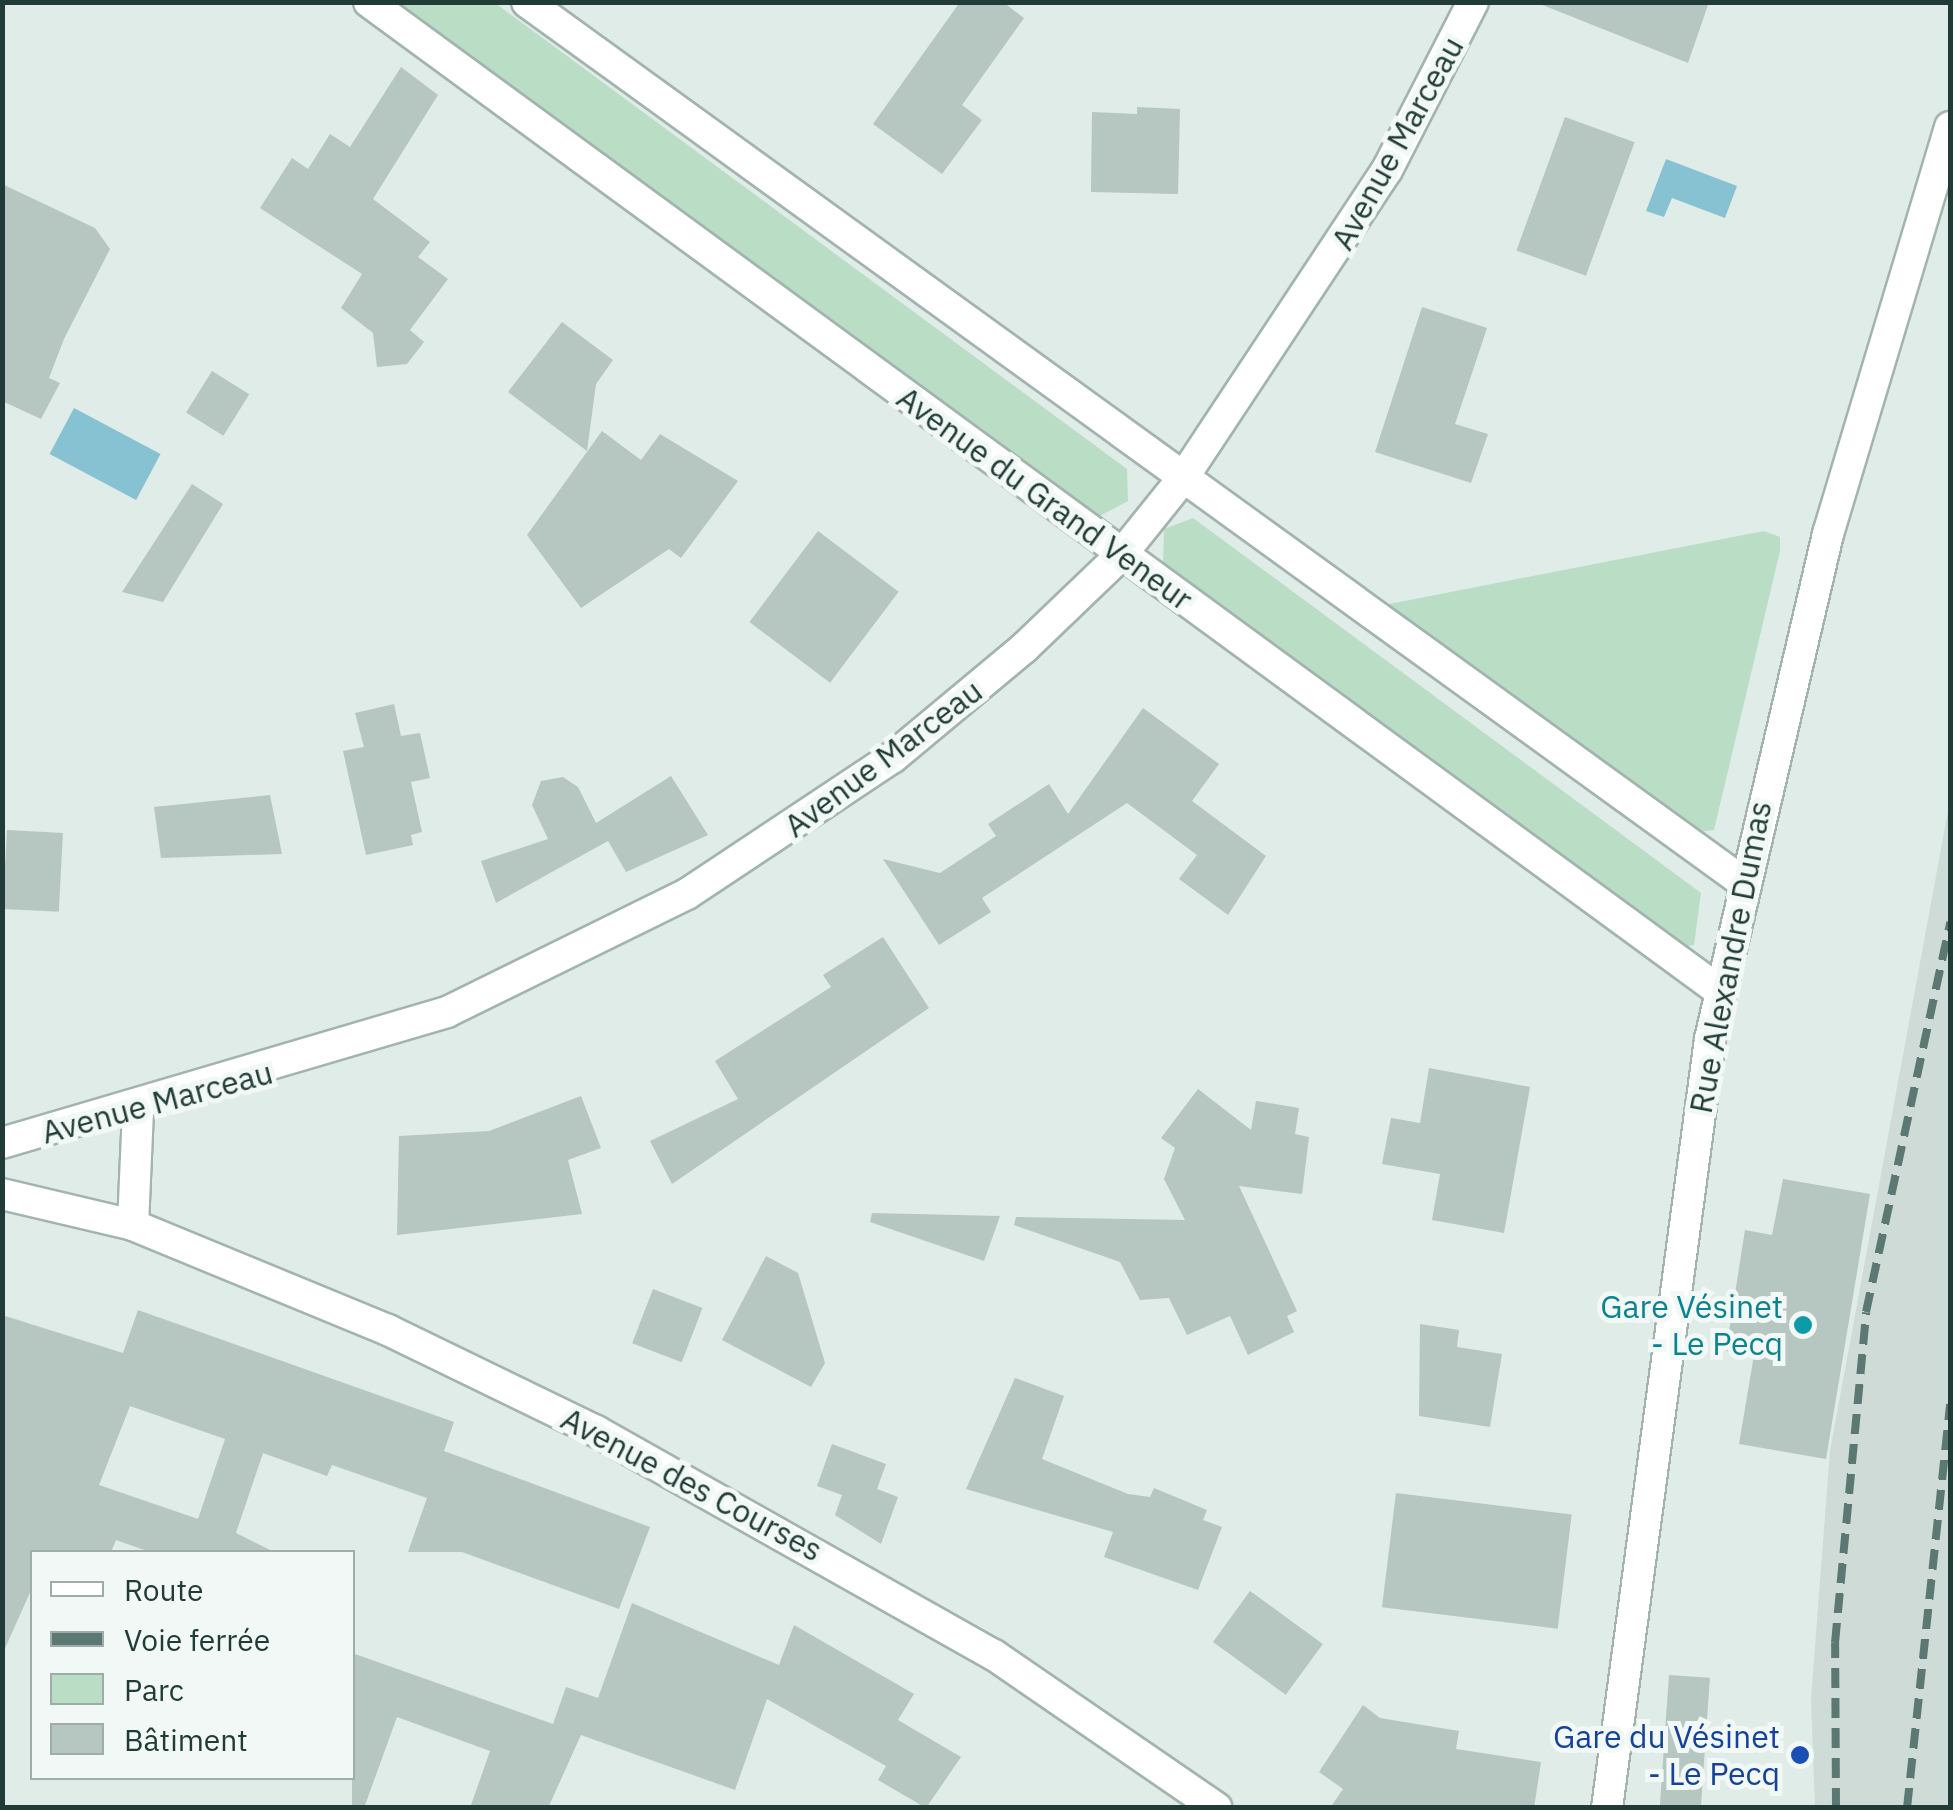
<!DOCTYPE html>
<html>
<head>
<meta charset="utf-8">
<style>
  body { margin:0 }
  #map { position:relative; width:1953px; height:1810px; overflow:hidden; background:#e0ece7; font-family:"IBM Plex Sans",sans-serif }
  div>[style] { position:absolute }
  [style*='--x'] { left:calc(var(--x)*1px); top:calc(var(--y)*1px); width:calc(var(--w)*1px); rotate:calc(var(--a)*1deg) }
  .built>* { inset:0; background:#cfdbd6 }
  .green>* { inset:0; background:#b9ddc5 }
  .water>* { inset:0; background:#87c2d2; transform-origin:0 0 }
  .building>* { inset:0; background:#b6c6c0; transform-origin:0 0 }
  .roads { filter:drop-shadow(2px 0 #a3b4ae) drop-shadow(-2px 0 #a3b4ae) drop-shadow(0 2px #a3b4ae) drop-shadow(0 -2px #a3b4ae) }
  .minor>* { height:30px; margin:-15px; padding:0 15px; transform-origin:15px; border-radius:15px; background:#fff }
  .rail>* { height:8px; margin-top:-4px; transform-origin:0; background:repeating-linear-gradient(90deg,#5b7872 0 20px,transparent 0 30px) }
  .dots>* { width:28px; height:28px; translate:-50% -50%; box-sizing:border-box; border:5px solid #f1f8f5; border-radius:50% }
  span { translate:-50% -50%; white-space:nowrap; text-align:center; line-height:1.15; -webkit-text-stroke:10px #f1f8f5; paint-order:stroke }
  .street-label { font-size:32px; color:#213c36 }
  .culture-label { font-size:32px; color:#0d838f }
  .right { translate:-100% -50%; text-align:right }
  .transit-label { font-size:32px; color:#164399 }
  .frame { position:absolute; inset:0; border:5px solid #213c36; pointer-events:none }
  .legend { position:absolute; left:30px; top:1550px; width:325px; height:230px; box-sizing:border-box; background:#f1f8f5; border:2px solid #9eada9; margin:0; padding:12px 18px; list-style:none; font-size:30px; color:#213c36 }
  .legend li { display:flex; align-items:center; gap:20px; height:50px }
  .legend b { width:50px; border:2px solid #9eada9 }
</style>
</head>
<body>
<div id="map">
  <div class="built">
    <i style="clip-path:polygon(1950px 800px,1950px 1807px,1815px 1807px,1811px 1699px,1830px 1451px)"></i>
  </div>
  <div class="green">
    <i style="clip-path:polygon(399px 3px,495px 3px,1127px 469px,1128px 501px,1098px 517px)"></i>
    <i style="clip-path:polygon(1193px 518px,1701px 893px,1694px 945px,1681px 947px,1163px 565px,1164px 529px)"></i>
    <i style="clip-path:polygon(1764px 531px,1780px 537px,1780px 551px,1714px 830px,1697px 832px,1379px 606px)"></i>
  </div>
  <div class="water">
    <i style="clip-path:polygon(1666px 159px,1737px 186px,1725px 218px,1672px 198px,1664px 217px,1646px 211px)"></i>
    <i style="left:74px;top:408px;width:98px;height:52px;rotate:28deg"></i>
  </div>
  <div class="building">
    <i style="clip-path:polygon(960px 2px,1003px 2px,1024px 18px,962px 105px,982px 120px,942px 174px,873px 124px)"></i>
    <i style="clip-path:polygon(1535px 2px,1709px 2px,1688px 63px)"></i>
    <i style="clip-path:polygon(401px 67px,438px 95px,373px 199px,430px 242px,418px 257px,448px 279px,410px 330px,424px 342px,407px 364px,377px 367px,373px 333px,341px 308px,362px 274px,260px 208px,292px 158px,308px 169px,330px 134px,350px 147px)"></i>
    <i style="clip-path:polygon(1137px 107px,1180px 109px,1178px 194px,1091px 192px,1092px 112px,1137px 114px)"></i>
    <i style="left:1565px;top:117px;width:74px;height:142px;rotate:20deg"></i>
    <i style="clip-path:polygon(2px 184px,95px 228px,110px 249px,64px 339px,49px 378px,60px 383px,41px 419px,2px 401px)"></i>
    <i style="clip-path:polygon(1422px 307px,1487px 328px,1455px 424px,1488px 434px,1471px 483px,1375px 452px)"></i>
    <i style="clip-path:polygon(562px 322px,613px 360px,596px 384px,587px 451px,508px 392px)"></i>
    <i style="left:212px;top:371px;width:44px;height:49px;rotate:32deg"></i>
    <i style="clip-path:polygon(602px 431px,641px 460px,660px 434px,738px 481px,681px 558px,669px 549px,581px 608px,527px 535px)"></i>
    <i style="clip-path:polygon(192px 484px,223px 504px,163px 602px,122px 592px)"></i>
    <i style="left:818px;top:531px;width:101px;height:114px;rotate:37deg"></i>
    <i style="clip-path:polygon(394px 704px,401px 736px,420px 733px,430px 778px,411px 782px,422px 832px,411px 835px,413px 845px,366px 855px,343px 751px,364px 747px,355px 713px)"></i>
    <i style="clip-path:polygon(1143px 708px,1219px 764px,1192px 801px,1266px 856px,1228px 915px,1179px 879px,1197px 855px,1127px 803px,982px 898px,991px 912px,939px 945px,883px 859px,940px 873px,996px 836px,988px 824px,1049px 784px,1068px 814px)"></i>
    <i style="clip-path:polygon(671px 776px,708px 835px,626px 872px,608px 841px,496px 903px,481px 861px,548px 839px,532px 805px,541px 781px,563px 777px,578px 787px,596px 823px)"></i>
    <i style="clip-path:polygon(270px 795px,282px 854px,161px 858px,154px 807px)"></i>
    <i style="left:7px;top:830px;width:56px;height:79px;rotate:3deg"></i>
    <i style="clip-path:polygon(883px 937px,929px 1008px,672px 1184px,650px 1141px,738px 1099px,715px 1061px,831px 987px,823px 975px)"></i>
    <i style="clip-path:polygon(1429px 1068px,1530px 1087px,1504px 1233px,1432px 1220px,1440px 1174px,1382px 1164px,1391px 1118px,1420px 1123px)"></i>
    <i style="clip-path:polygon(1198px 1089px,1251px 1130px,1256px 1101px,1299px 1108px,1295px 1134px,1309px 1137px,1302px 1194px,1239px 1186px,1297px 1311px,1287px 1316px,1294px 1332px,1248px 1355px,1230px 1316px,1187px 1335px,1169px 1298px,1140px 1300px,1120px 1262px,1014px 1225px,1016px 1217px,1185px 1220px,1164px 1179px,1175px 1148px,1161px 1138px)"></i>
    <i style="clip-path:polygon(581px 1096px,601px 1148px,568px 1160px,582px 1214px,397px 1235px,399px 1136px,489px 1131px)"></i>
    <i style="clip-path:polygon(1783px 1179px,1870px 1194px,1826px 1459px,1739px 1444px,1754px 1355px,1726px 1351px,1745px 1230px,1772px 1235px)"></i>
    <i style="clip-path:polygon(872px 1213px,1000px 1216px,984px 1261px,870px 1222px)"></i>
    <i style="clip-path:polygon(766px 1256px,798px 1273px,825px 1363px,811px 1387px,722px 1340px)"></i>
    <i style="left:653px;top:1289px;width:53px;height:58px;rotate:21deg"></i>
    <i style="clip-path:polygon(evenodd,138px 1310px,454px 1422px,444px 1451px,650px 1527px,619px 1609px,462px 1552px,408px 1552px,427px 1498px,332px 1465px,327px 1476px,263px 1453px,236px 1533px,274px 1552px,150px 1552px,116px 1540px,111px 1552px,32px 1552px,32px 1588px,2px 1655px,2px 1315px,123px 1353px,138px 1310px,130px 1406px,225px 1439px,198px 1519px,99px 1485px,130px 1406px)"></i>
    <i style="clip-path:polygon(1420px 1324px,1459px 1330px,1457px 1347px,1502px 1354px,1490px 1427px,1419px 1416px)"></i>
    <i style="clip-path:polygon(1015px 1378px,1064px 1396px,1042px 1459px,1128px 1494px,1150px 1497px,1154px 1488px,1207px 1510px,1203px 1520px,1222px 1527px,1198px 1590px,1104px 1557px,1113px 1532px,966px 1489px)"></i>
    <i style="clip-path:polygon(832px 1444px,886px 1464px,877px 1489px,898px 1497px,881px 1544px,835px 1515px,842px 1495px,817px 1486px)"></i>
    <i style="left:1396px;top:1493px;width:177px;height:115px;rotate:7deg"></i>
    <i style="left:1250px;top:1591px;width:90px;height:63px;rotate:36deg"></i>
    <i style="clip-path:polygon(632px 1603px,779px 1665px,794px 1625px,914px 1694px,898px 1720px,961px 1757px,926px 1808px,878px 1780px,886px 1766px,767px 1699px,735px 1790px,581px 1735px,548px 1808px,470px 1808px,490px 1751px,397px 1717px,364px 1808px,352px 1808px,352px 1653px,553px 1724px,566px 1687px,598px 1698px)"></i>
    <i style="left:1669px;top:1675px;width:41px;height:133px;rotate:4deg"></i>
    <i style="clip-path:polygon(1363px 1705px,1380px 1718px,1459px 1731px,1456px 1749px,1541px 1762px,1534px 1808px,1330px 1808px,1343px 1789px,1319px 1772px)"></i>
  </div>
  <div class="roads">
    <div class="minor">
      <i style="--x:369;--y:2;--w:1676;--a:36.21"></i>
      <i style="--x:527;--y:2;--w:1505;--a:35.89"></i>
      <i style="--x:2;--y:1143;--w:464;--a:-16.4"></i>
      <i style="--x:447;--y:1012;--w:267;--a:-26.2"></i>
      <i style="--x:687;--y:894;--w:246;--a:-33.6"></i>
      <i style="--x:892;--y:758;--w:172;--a:-39.8"></i>
      <i style="--x:1024;--y:648;--w:136;--a:-43.8"></i>
      <i style="--x:1122;--y:554;--w:97;--a:-51.2"></i>
      <i style="--x:1183;--y:478;--w:369;--a:-56.5"></i>
      <i style="--x:1387;--y:170;--w:189;--a:-62.9"></i>
      <i style="--x:2;--y:1194;--w:135;--a:13.3"></i>
      <i style="--x:133;--y:1225;--w:276;--a:22.4"></i>
      <i style="--x:388;--y:1330;--w:231;--a:25.9"></i>
      <i style="--x:596;--y:1431;--w:457;--a:29.4"></i>
      <i style="--x:994;--y:1655;--w:270;--a:34.5"></i>
      <i style="--x:133;--y:1225;--w:115;--a:-87.5"></i>
      <i style="--x:1607;--y:1808;--w:776;--a:-82.37"></i>
      <i style="--x:1710;--y:1039;--w:519;--a:-76.85"></i>
      <i style="--x:1828;--y:534;--w:425;--a:-73.3"></i>
    </div>
  </div>
  <div class="rail">
    <i style="--x:1836;--y:1808;--w:165;--a:-90.3"></i>
    <i style="--x:1835;--y:1643;--w:332;--a:-84.6"></i>
    <i style="--x:1866;--y:1312;--w:399;--a:-77.8"></i>
    <i style="--x:1907;--y:1808;--w:406;--a:-83.9"></i>
  </div>
  <div class="dots">
    <i style="left:1803px;top:1325px;background:#0f9aa8"></i>
    <i style="left:1800px;top:1755px;background:#1a4fb4"></i>
  </div>
  <div class="street-label">
    <span style="left:1397px;top:143px;rotate:-61deg">Avenue Marceau</span>
    <span style="left:1045px;top:498px;rotate:36deg">Avenue du Grand Veneur</span>
    <span style="left:883px;top:758px;rotate:-37deg">Avenue Marceau</span>
    <span style="left:1730px;top:957px;rotate:-79deg">Rue Alexandre Dumas</span>
    <span style="left:157px;top:1102px;rotate:-15deg">Avenue Marceau</span>
    <span style="left:692px;top:1484px;rotate:28deg">Avenue des Courses</span>
  </div>
  <div class="culture-label">
    <span class="right" style="left:1783px;top:1325px">Gare Vésinet<br>- Le Pecq</span>
  </div>
  <div class="transit-label">
    <span class="right" style="left:1780px;top:1755px">Gare du Vésinet<br>- Le Pecq</span>
  </div>
  <div class="frame"></div>
  <ul class="legend">
  <li><b style="height:12px;background:#fff"></b>Route</li>
  <li><b style="height:12px;background:#5b7872"></b>Voie ferrée</li>
  <li><b style="height:28px;background:#b9ddc5"></b>Parc</li>
  <li><b style="height:28px;background:#b6c6c0"></b>Bâtiment</li>
  </ul>
</div>
</body>
</html>
